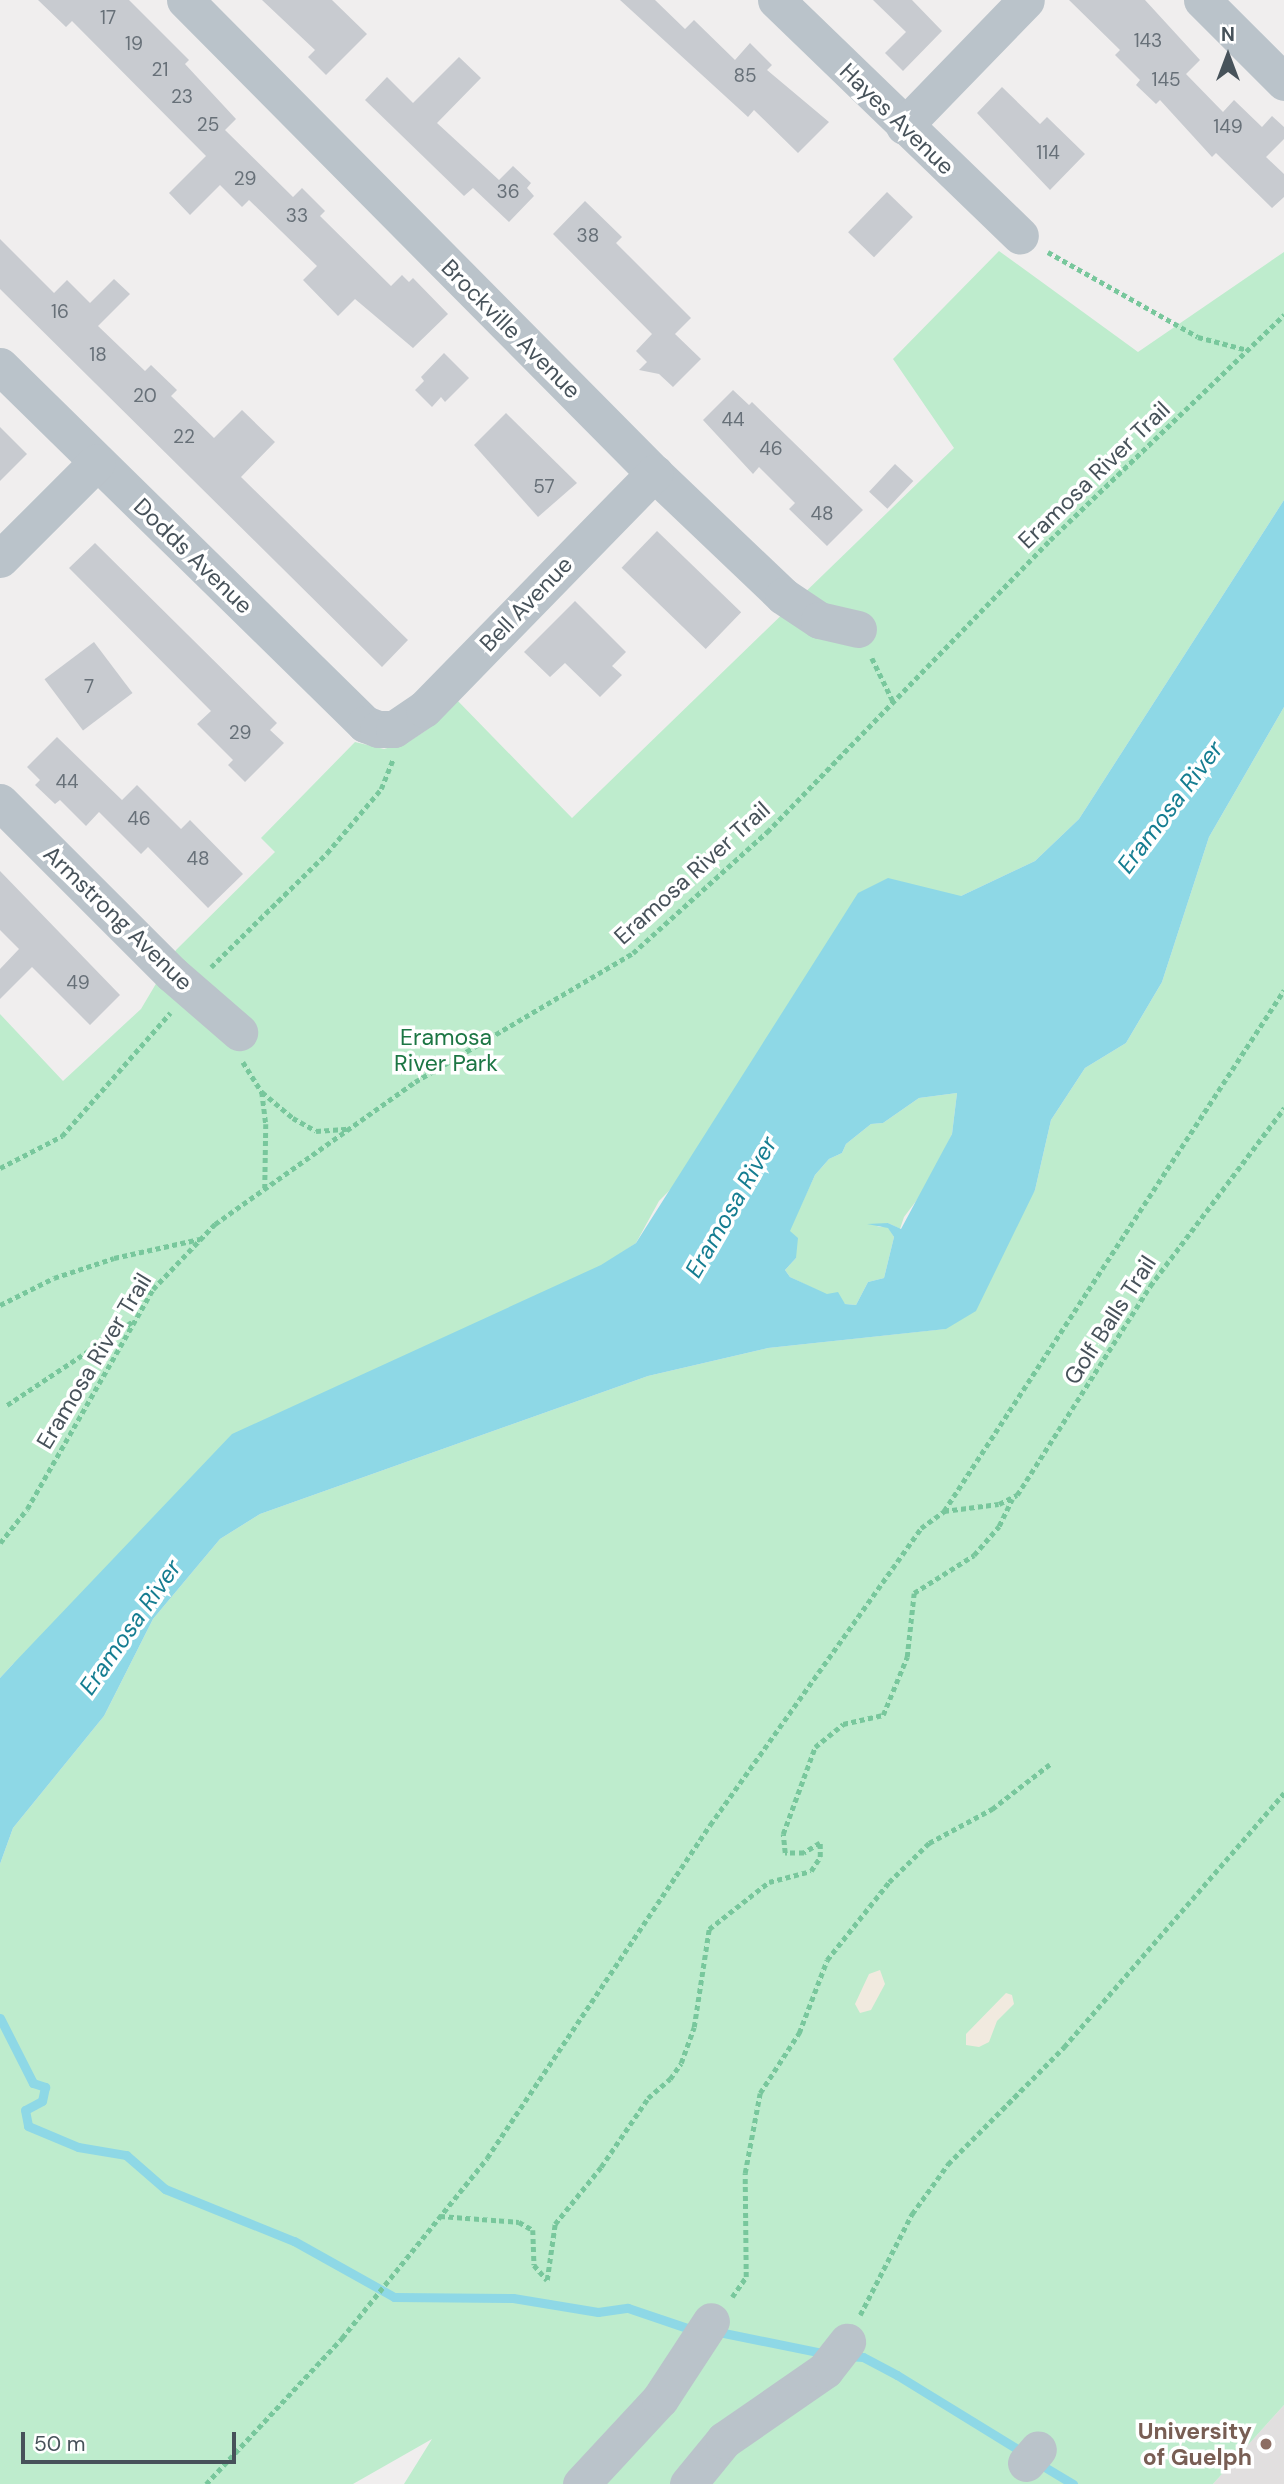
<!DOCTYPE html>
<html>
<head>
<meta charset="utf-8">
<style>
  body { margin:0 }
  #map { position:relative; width:1284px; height:2484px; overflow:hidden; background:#f0eeee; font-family:"DM Sans",sans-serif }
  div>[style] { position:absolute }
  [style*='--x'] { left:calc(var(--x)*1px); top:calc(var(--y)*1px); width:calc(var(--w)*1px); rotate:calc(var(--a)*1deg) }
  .education>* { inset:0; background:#e1dfdf }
  .green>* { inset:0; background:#beeccd }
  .sand>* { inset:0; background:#f1eadf }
  .water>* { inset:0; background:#8ed8e6 }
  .stream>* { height:9px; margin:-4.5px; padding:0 4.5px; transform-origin:4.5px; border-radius:4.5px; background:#8ed8e6 }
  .building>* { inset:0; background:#c8cbd0; transform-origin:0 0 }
  .path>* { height:4.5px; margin-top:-2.25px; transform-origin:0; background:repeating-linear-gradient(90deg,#78c79c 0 5px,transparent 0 8.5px) }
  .minor>* { height:37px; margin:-18.5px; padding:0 18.5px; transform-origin:18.5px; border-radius:18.5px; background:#bac3ca }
  .dots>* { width:19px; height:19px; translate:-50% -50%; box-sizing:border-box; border:4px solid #fff; border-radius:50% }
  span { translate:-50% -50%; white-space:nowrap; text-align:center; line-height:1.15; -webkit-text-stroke:7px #fff; paint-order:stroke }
  .number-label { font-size:19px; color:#677078 }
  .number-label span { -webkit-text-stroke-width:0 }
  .street-label { font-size:23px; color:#47525a }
  .park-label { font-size:23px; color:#1c7644 }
  .education-label { font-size:23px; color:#785e54; font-weight:700 }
  .right { translate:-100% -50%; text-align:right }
  .water-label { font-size:24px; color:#157d91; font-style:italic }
  .north { position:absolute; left:1193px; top:21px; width:70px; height:70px; -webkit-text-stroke:5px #fff; paint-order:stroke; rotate:0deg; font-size:19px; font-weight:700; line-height:28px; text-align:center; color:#47525a }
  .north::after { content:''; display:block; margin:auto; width:24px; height:32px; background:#47525a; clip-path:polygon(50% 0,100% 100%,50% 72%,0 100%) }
  .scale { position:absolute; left:21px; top:2432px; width:215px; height:32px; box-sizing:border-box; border:4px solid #47525a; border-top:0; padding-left:9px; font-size:21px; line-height:24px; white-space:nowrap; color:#47525a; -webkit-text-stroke:5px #fff; paint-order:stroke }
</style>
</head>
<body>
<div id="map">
  <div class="education">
    <i style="clip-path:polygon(1284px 2405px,1284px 2484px,1213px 2484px)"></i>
  </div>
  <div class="green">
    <i style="clip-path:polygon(999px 251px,1138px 352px,1284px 252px,1284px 500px,1079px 819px,1035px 861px,961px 896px,659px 1201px,636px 1243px,13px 1664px,0 1678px,0 1014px,63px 1081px,141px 1009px,176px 950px,275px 852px,261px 838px,355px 742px,384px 749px,408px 742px,425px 731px,455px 698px,572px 818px,954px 448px,893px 359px)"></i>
    <i style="clip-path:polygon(1284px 707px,1284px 2405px,1213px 2484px,404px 2484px,432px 2439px,353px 2484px,0 2484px,0 1864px,13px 1828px,104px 1716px,153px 1619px,220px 1539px,260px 1514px,648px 1376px,768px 1348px,945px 1329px,1035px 1190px,1051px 1120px,1085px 1068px,1126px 1043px,1162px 982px,1209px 837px)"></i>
    <i style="clip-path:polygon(957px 1093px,952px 1134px,926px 1188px,904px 1217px,900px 1229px,888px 1223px,877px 1227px,888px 1227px,894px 1237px,884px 1278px,868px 1282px,856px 1305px,845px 1304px,790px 1277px,785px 1270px,796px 1258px,789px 1231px,815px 1175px,829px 1159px,842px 1153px,846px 1144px,871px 1124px,883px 1123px,919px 1098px)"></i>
  </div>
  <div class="sand">
    <i style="clip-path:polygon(880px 1970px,885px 1984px,871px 2010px,860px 2013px,855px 2004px,869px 1974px)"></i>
    <i style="clip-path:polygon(1006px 1993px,1012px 1995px,1014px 2004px,997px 2021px,989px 2042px,979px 2047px,966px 2045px,966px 2034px)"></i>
  </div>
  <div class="water">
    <i style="clip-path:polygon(evenodd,1284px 500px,1284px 707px,1209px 837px,1162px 982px,1126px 1043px,1085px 1068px,1051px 1120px,1035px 1190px,976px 1311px,946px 1329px,768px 1348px,648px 1376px,260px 1514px,220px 1539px,153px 1619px,104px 1716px,13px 1828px,0 1864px,0 1678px,13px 1664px,232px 1434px,601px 1265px,636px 1243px,858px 893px,888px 878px,961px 896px,1035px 861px,1079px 819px,1284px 500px,957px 1093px,952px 1134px,901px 1229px,888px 1223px,867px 1224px,888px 1228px,894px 1237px,884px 1278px,868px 1282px,856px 1305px,845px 1304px,838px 1292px,827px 1294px,790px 1277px,785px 1270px,796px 1258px,798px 1238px,790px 1231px,815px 1175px,829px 1159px,842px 1153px,846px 1144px,871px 1124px,883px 1123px,919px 1098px,957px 1093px)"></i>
  </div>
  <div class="stream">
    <i style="--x:0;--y:2018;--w:73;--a:63.1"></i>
    <i style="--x:33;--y:2083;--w:13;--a:18"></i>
    <i style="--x:45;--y:2087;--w:14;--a:102"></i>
    <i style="--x:42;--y:2101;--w:19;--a:152"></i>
    <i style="--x:25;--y:2110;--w:16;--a:79"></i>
    <i style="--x:28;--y:2126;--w:54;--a:22.8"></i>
    <i style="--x:78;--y:2147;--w:49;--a:9.5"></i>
    <i style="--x:126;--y:2155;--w:52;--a:41.1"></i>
    <i style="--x:165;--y:2189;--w:139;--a:22"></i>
    <i style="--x:294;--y:2241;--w:115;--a:29.2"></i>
    <i style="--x:394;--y:2297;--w:119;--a:0.5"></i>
    <i style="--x:513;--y:2298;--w:86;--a:9.4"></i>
    <i style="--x:598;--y:2312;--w:30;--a:-8"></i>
    <i style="--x:628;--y:2308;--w:69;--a:18.7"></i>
    <i style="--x:714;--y:2331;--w:115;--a:11.5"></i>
    <i style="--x:848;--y:2356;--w:15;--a:4"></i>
    <i style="--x:863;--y:2357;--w:38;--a:28"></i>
    <i style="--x:897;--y:2375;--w:149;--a:31.6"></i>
    <i style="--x:1038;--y:2463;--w:41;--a:31"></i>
  </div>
  <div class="building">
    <i style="clip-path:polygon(38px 0,129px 0,189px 60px,185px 64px,236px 119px,225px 130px,293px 197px,302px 188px,325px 211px,320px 216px,391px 286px,402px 275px,409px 282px,413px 278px,448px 314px,413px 348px,355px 299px,338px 316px,303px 280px,317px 266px,249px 200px,242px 207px,220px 185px,190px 215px,169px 193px,206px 156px,72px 21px,66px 27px)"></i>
    <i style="clip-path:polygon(262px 0,332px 0,367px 34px,326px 75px,308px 57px,315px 50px)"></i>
    <i style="clip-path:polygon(620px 0,655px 0,685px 29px,694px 20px,735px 60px,750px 43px,772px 65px,767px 70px,829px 122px,798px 153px,754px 110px,748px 117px)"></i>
    <i style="clip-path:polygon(873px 0,912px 0,942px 31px,903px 71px,885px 53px,906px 32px)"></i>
    <i style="clip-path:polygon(1069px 0,1145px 0,1200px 60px,1186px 74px,1223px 112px,1234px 100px,1262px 127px,1272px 116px,1284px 127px,1284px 139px,1266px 157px,1284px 174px,1284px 197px,1272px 208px,1216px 153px,1212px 157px,1160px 100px,1156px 104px,1136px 85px,1140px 80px,1115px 55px,1120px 50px)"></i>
    <i style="clip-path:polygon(459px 57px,481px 78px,437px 123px,499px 180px,513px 166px,531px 183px,527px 188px,534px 196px,509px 222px,473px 188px,464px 196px,365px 100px,387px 77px,413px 103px)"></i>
    <i style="clip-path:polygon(1002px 87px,1040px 124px,1047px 117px,1085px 154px,1050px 190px,977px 113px)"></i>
    <i style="left:887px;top:192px;width:36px;height:56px;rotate:44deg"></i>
    <i style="clip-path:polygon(585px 201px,622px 237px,616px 243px,691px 318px,675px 334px,701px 359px,673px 387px,659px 374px,639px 370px,647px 362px,636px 351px,652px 334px,553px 234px)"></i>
    <i style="clip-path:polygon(0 239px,54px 293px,67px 280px,90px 303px,114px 279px,130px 294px,98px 326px,145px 371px,151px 365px,177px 390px,171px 396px,214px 438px,242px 410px,275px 442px,241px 477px,408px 640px,382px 667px,0 289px)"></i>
    <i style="clip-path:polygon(444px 353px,469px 378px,445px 402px,441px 397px,432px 407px,415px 390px,424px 381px,421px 377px)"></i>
    <i style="clip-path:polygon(733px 390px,749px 405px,752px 402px,863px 510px,827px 546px,789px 509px,795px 503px,759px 467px,753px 474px,703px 420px)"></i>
    <i style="clip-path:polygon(506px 413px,577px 483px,538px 517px,474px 445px)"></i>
    <i style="clip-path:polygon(0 427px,27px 454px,0 481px)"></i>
    <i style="left:895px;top:464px;width:25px;height:38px;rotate:43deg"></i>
    <i style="left:657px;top:531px;width:117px;height:51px;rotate:44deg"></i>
    <i style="clip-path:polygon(95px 543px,277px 723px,270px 730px,284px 743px,245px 782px,228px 765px,233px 760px,197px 724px,211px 711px,69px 568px)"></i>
    <i style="clip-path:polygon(575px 601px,626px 652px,612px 666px,622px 675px,600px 697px,565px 663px,550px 677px,524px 652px)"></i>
    <i style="left:94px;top:642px;width:64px;height:62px;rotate:53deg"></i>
    <i style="clip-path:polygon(57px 737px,122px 800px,137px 785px,181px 829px,190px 820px,243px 874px,208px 908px,148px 847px,141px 854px,99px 812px,86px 826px,60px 800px,55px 804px,35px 785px,40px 780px,27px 767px)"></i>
    <i style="clip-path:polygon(0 871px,120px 995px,90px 1025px,32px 967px,0 999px,0 969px,19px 949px,0 930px)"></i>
  </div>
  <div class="path">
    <i style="--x:1048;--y:252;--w:172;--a:29.5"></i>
    <i style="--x:1198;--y:337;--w:52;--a:14.6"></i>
    <i style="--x:872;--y:658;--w:48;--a:64"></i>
    <i style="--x:211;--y:967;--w:163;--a:-44.5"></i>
    <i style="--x:327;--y:853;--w:84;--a:-49.8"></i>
    <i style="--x:381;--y:789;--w:31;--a:-68"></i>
    <i style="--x:243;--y:1062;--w:36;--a:58"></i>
    <i style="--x:262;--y:1092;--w:40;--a:40"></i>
    <i style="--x:293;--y:1118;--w:26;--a:29"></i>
    <i style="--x:316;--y:1131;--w:32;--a:-4"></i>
    <i style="--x:262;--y:1092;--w:32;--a:83"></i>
    <i style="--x:266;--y:1124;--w:64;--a:90.9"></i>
    <i style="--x:0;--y:1168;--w:70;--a:-27.3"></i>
    <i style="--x:62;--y:1136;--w:164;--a:-48.7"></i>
    <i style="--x:0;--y:1305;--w:60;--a:-26.6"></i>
    <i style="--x:54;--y:1278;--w:63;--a:-18.4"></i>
    <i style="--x:114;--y:1258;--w:88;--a:-12.5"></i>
    <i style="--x:7;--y:1405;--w:150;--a:-33.6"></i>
    <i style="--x:944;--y:1511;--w:55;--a:-7.3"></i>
    <i style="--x:999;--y:1504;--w:20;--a:-27"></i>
    <i style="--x:1017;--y:1495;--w:248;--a:-57.5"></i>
    <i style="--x:1150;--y:1286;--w:223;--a:-53"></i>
    <i style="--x:0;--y:1543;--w:43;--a:-51.5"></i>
    <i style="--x:27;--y:1509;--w:254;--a:-60.2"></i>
    <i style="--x:153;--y:1289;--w:90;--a:-46.4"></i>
    <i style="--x:215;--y:1224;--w:245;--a:-35.4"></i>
    <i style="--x:415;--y:1082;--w:253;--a:-30.6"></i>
    <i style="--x:633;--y:953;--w:181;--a:-42.1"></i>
    <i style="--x:767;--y:832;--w:407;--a:-45.9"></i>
    <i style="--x:1050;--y:540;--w:325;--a:-43.9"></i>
    <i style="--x:440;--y:2216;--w:79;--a:4.3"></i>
    <i style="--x:519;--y:2222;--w:16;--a:30"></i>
    <i style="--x:533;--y:2230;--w:35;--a:88"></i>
    <i style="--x:534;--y:2265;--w:20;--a:49"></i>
    <i style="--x:547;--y:2280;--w:57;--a:-81.9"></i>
    <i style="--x:555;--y:2224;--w:73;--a:-51.1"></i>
    <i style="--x:601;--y:2167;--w:83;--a:-55.7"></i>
    <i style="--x:648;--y:2098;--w:29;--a:-41"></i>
    <i style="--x:670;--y:2079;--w:19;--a:-55"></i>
    <i style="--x:681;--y:2063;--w:38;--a:-70"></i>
    <i style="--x:694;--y:2027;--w:99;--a:-81.3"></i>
    <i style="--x:709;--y:1929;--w:76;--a:-38.1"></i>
    <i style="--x:769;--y:1882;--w:43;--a:-14.7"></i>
    <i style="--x:811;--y:1871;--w:17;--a:-57"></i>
    <i style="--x:820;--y:1857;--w:14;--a:-90"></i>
    <i style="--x:820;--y:1843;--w:19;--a:148"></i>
    <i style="--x:804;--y:1853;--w:19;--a:180"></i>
    <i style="--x:785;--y:1853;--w:19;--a:-96"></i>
    <i style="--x:783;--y:1834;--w:93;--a:-69.8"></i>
    <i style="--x:815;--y:1747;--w:36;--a:-39"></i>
    <i style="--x:843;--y:1724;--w:41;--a:-12.7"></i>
    <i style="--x:883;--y:1715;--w:63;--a:-67.5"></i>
    <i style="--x:907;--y:1657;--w:64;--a:-83.8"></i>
    <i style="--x:914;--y:1593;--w:71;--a:-32.3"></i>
    <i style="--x:974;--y:1555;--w:38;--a:-49"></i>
    <i style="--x:999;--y:1526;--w:30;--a:-64"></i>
    <i style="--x:732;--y:2297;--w:24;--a:-55"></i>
    <i style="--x:746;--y:2277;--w:104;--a:-90.6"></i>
    <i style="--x:745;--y:2173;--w:81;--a:-79.4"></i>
    <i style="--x:760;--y:2093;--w:72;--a:-57"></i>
    <i style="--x:799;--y:2033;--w:78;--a:-69"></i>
    <i style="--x:827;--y:1960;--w:100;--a:-51.5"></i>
    <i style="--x:889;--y:1882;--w:56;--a:-44.3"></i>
    <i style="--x:929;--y:1843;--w:72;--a:-28.4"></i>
    <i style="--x:992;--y:1809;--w:73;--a:-37.8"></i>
    <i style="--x:860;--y:2315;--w:114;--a:-62.8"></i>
    <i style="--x:912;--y:2214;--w:62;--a:-54.2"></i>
    <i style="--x:948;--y:2164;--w:165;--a:-45.2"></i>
    <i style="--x:1064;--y:2047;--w:336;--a:-49.1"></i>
    <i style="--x:206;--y:2484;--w:200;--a:-47"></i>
    <i style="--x:342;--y:2338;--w:231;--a:-51.1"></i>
    <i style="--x:487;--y:2158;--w:401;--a:-56.2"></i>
    <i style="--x:710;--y:1825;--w:364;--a:-54.6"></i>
    <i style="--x:921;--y:1528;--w:29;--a:-36"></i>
    <i style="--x:944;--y:1511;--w:622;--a:-56.87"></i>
  </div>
  <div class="minor">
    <i style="--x:185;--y:0;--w:666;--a:45.24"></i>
    <i style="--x:654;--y:473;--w:178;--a:43.6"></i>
    <i style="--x:783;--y:596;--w:43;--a:33.7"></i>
    <i style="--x:819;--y:620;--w:40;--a:13"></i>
    <i style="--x:776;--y:0;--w:339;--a:44"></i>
    <i style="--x:1202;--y:0;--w:116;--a:45"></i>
    <i style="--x:904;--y:126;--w:175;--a:-45.9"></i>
    <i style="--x:0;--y:366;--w:511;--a:44.45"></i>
    <i style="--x:365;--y:724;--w:14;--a:21"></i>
    <i style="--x:378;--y:729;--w:16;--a:0"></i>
    <i style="--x:394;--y:729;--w:36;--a:-34"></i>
    <i style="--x:424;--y:709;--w:330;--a:-45.7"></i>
    <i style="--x:0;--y:559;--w:137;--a:-45"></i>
    <i style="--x:0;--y:802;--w:243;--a:45"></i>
    <i style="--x:172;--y:974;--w:89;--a:40.9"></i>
    <i style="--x:1026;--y:2463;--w:18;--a:-49"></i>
    <i style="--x:581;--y:2484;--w:116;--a:-47.1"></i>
    <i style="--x:660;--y:2399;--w:93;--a:-56.8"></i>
    <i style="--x:688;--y:2484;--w:57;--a:-50.7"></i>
    <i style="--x:724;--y:2440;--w:123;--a:-34.7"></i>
    <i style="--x:825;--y:2370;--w:36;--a:-52"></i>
  </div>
  <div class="dots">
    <i style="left:1266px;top:2444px;background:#8d6e63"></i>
  </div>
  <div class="number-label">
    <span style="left:108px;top:18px">17</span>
    <span style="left:1148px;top:41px">143</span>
    <span style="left:134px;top:44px">19</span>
    <span style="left:160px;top:70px">21</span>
    <span style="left:745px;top:76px">85</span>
    <span style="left:1166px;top:80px">145</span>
    <span style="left:182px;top:97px">23</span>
    <span style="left:208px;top:125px">25</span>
    <span style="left:1228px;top:127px">149</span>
    <span style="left:1048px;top:153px">114</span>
    <span style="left:245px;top:179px">29</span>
    <span style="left:508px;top:192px">36</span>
    <span style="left:297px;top:216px">33</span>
    <span style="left:588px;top:236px">38</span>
    <span style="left:60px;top:312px">16</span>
    <span style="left:98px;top:355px">18</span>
    <span style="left:145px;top:396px">20</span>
    <span style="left:733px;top:420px">44</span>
    <span style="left:184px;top:437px">22</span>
    <span style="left:771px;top:449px">46</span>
    <span style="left:544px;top:487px">57</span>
    <span style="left:822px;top:514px">48</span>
    <span style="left:89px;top:687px">7</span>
    <span style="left:240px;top:733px">29</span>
    <span style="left:67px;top:782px">44</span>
    <span style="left:139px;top:819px">46</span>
    <span style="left:198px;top:859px">48</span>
    <span style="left:78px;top:983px">49</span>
  </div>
  <div class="street-label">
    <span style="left:897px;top:119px;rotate:44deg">Hayes Avenue</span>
    <span style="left:511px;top:329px;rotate:45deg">Brockville Avenue</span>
    <span style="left:1094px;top:475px;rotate:-44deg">Eramosa River Trail</span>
    <span style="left:193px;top:556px;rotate:44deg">Dodds Avenue</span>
    <span style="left:526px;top:604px;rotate:-46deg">Bell Avenue</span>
    <span style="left:692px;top:873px;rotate:-42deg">Eramosa River Trail</span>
    <span style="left:118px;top:918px;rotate:44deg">Armstrong Avenue</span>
    <span style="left:1110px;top:1320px;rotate:-57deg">Golf Balls Trail</span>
    <span style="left:94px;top:1361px;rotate:-59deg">Eramosa River Trail</span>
  </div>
  <div class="park-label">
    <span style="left:446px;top:1050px">Eramosa<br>River Park</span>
  </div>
  <div class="education-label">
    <span class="right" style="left:1252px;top:2444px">University<br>of Guelph</span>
  </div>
  <div class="water-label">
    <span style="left:1170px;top:807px;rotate:-53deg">Eramosa River</span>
    <span style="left:731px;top:1207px;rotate:-60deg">Eramosa River</span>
    <span style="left:130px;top:1627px;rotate:-55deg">Eramosa River</span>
  </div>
  <div class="north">N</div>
  <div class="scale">50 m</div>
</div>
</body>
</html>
